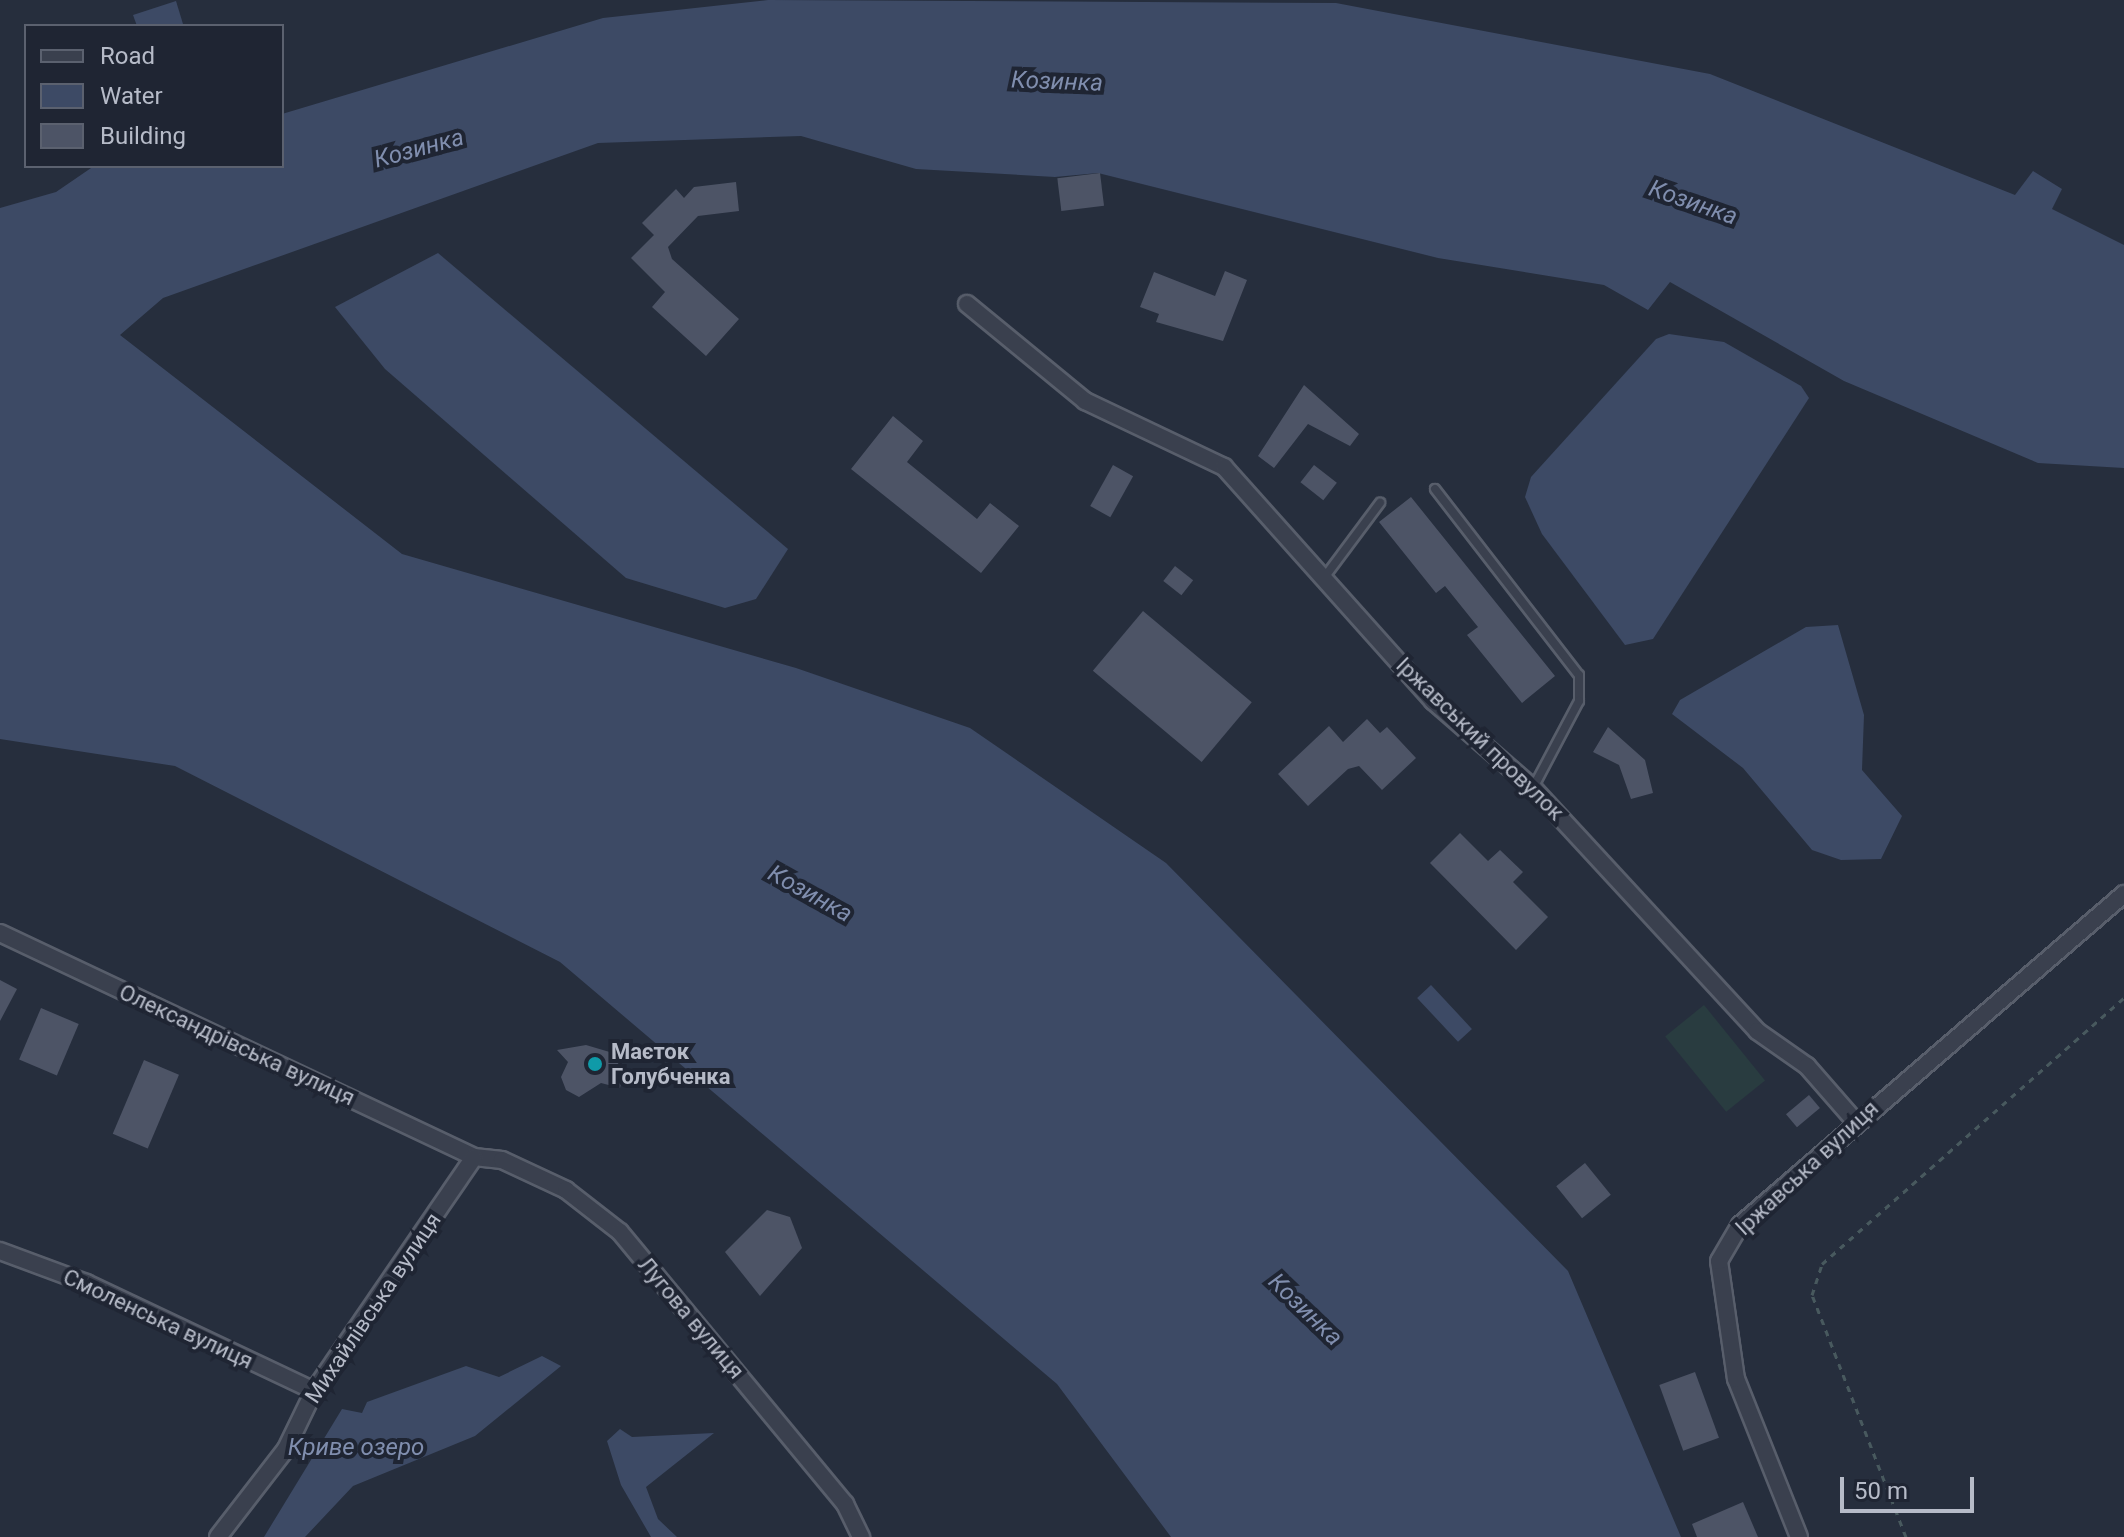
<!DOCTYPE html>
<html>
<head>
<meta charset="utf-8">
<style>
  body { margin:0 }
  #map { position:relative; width:2124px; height:1537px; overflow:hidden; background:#262e3d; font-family:Roboto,sans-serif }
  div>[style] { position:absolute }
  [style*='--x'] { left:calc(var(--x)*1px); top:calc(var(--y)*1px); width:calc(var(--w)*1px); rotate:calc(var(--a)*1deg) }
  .green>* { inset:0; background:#293c40; transform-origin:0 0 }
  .water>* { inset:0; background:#3d4a65; transform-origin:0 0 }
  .building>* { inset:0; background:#4d5466; transform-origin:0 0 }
  .path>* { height:3px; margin-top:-1.5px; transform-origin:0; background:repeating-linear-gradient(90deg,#48595e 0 6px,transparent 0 12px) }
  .roads { filter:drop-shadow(2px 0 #585e6b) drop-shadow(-2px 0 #585e6b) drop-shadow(0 2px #585e6b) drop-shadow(0 -2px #585e6b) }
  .service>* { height:8px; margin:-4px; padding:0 4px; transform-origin:4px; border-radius:4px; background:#3a404e }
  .minor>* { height:16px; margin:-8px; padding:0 8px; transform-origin:8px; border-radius:8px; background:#3a404e }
  .dots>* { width:22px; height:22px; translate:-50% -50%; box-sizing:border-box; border:4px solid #1f2533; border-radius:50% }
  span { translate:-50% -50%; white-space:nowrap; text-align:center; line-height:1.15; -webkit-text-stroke:8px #1f2533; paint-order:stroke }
  .street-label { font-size:22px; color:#b6bbc8 }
  .poi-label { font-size:22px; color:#b6bbc8; font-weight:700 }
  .left { translate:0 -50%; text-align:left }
  .water-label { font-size:24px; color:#808eae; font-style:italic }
  .legend { position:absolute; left:24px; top:24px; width:260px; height:144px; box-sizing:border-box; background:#1f2533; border:2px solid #5b616f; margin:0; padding:10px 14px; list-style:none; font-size:24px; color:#b6bbc8 }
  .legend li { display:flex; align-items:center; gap:16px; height:40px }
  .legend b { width:40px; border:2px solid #5b616f }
  .scale { position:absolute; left:1840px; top:1477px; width:134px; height:36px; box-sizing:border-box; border:4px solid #b6bbc8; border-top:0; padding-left:10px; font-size:24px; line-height:28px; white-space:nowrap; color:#b6bbc8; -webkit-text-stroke:6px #1f2533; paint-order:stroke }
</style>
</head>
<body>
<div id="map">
  <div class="green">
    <i style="left:1704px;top:1005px;width:97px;height:50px;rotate:51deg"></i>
  </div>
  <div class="water">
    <i style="clip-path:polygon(768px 0,1336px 3px,1710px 74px,2015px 195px,2033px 171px,2062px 189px,2052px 209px,2124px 245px,2124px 468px,2038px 463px,1844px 381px,1670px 282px,1648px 310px,1604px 285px,1438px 258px,1098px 173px,1055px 177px,916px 169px,801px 136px,598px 143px,163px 298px,120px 335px,402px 554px,796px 668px,970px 728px,1166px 863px,1568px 1271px,1681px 1537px,1171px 1537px,1057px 1384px,560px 962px,175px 766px,0 739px,0 208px,56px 192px,94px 166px,282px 166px,282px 114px,603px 18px)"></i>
    <i style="clip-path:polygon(176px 1px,183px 24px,137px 26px,133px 15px)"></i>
    <i style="clip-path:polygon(438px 253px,788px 549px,756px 599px,725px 608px,626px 578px,385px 369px,335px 307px)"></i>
    <i style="clip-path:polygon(1669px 334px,1724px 342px,1801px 386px,1809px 398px,1653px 639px,1625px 645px,1542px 534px,1525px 497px,1531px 477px,1656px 339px)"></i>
    <i style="clip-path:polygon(1838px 625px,1864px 715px,1862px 770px,1902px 816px,1881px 859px,1841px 860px,1812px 850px,1743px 768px,1672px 714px,1680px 700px,1806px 627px)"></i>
    <i style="left:1431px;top:985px;width:60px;height:19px;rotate:47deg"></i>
    <i style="clip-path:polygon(542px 1356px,561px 1366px,475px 1436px,353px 1486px,305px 1537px,264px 1537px,342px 1409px,362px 1413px,367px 1402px,466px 1366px,499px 1377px)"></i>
    <i style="clip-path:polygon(620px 1429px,632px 1437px,714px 1433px,646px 1487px,658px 1519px,677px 1537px,651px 1537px,621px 1485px,607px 1441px)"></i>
  </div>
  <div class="building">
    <i style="left:1100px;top:173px;width:33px;height:43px;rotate:83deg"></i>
    <i style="clip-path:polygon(736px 182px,739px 211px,698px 216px,668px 247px,672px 259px,739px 319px,706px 356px,652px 307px,665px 292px,631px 258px,654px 235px,642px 223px,676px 189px,684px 198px,694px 187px)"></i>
    <i style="clip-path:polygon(1225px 271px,1247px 280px,1223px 341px,1156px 322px,1159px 314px,1140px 307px,1154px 272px,1215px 296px)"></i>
    <i style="clip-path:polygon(1304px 385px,1359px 434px,1350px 446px,1308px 424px,1274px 468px,1258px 456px)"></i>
    <i style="clip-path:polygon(893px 416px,923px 441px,907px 462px,977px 519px,990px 503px,1019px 526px,981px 573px,851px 469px)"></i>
    <i style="left:1113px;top:465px;width:23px;height:47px;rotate:29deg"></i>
    <i style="left:1314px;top:465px;width:29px;height:22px;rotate:38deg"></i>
    <i style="clip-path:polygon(1411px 497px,1555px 676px,1522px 703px,1467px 635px,1478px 627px,1445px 586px,1436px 593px,1379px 522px)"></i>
    <i style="left:1175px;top:566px;width:23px;height:19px;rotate:38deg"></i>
    <i style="left:1143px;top:611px;width:142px;height:78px;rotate:40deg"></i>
    <i style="clip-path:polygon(1367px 719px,1380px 733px,1387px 727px,1416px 758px,1382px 790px,1359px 766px,1348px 769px,1308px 806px,1278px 774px,1329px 726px,1343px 742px)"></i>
    <i style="clip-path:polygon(1608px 727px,1645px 760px,1653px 793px,1631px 799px,1619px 765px,1593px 752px)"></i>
    <i style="clip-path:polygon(1460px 833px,1488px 861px,1500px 850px,1523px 872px,1513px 882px,1548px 917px,1516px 950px,1430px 863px)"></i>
    <i style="clip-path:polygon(0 980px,17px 989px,0 1021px)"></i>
    <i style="left:41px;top:1008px;width:41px;height:56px;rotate:23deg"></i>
    <i style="clip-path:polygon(586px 1045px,613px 1053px,623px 1074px,620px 1088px,601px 1083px,579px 1097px,566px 1090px,561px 1077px,568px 1062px,557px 1050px)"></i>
    <i style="left:144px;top:1060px;width:38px;height:80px;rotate:23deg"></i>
    <i style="left:1809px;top:1095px;width:17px;height:30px;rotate:50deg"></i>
    <i style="left:1585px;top:1163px;width:41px;height:37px;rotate:51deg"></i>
    <i style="clip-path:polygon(767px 1210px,790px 1217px,802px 1248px,760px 1296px,725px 1252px)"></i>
    <i style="left:1695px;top:1372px;width:70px;height:38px;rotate:70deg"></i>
    <i style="clip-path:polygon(1743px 1502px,1758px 1537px,1697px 1537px,1692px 1524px)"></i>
  </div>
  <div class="path">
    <i style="--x:1906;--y:1537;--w:260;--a:-111.2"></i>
    <i style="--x:1812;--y:1295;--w:33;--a:-72"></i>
    <i style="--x:1822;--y:1264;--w:402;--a:-41.4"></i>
  </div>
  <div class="roads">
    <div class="service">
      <i style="--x:1435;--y:489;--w:235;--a:52.3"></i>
      <i style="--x:1579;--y:675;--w:26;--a:90"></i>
      <i style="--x:1579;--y:701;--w:98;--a:117.9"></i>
      <i style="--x:1324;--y:578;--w:94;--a:-53.3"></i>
    </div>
    <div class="minor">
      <i style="--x:967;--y:304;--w:153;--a:39.4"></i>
      <i style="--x:1085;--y:401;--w:154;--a:25.4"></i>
      <i style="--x:1224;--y:467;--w:314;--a:48.2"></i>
      <i style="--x:1433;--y:701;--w:133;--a:41"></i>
      <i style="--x:1533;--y:788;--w:330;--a:47.3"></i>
      <i style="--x:1757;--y:1031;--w:61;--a:35"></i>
      <i style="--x:1807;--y:1066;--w:73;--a:48.9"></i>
      <i style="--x:0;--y:933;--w:524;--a:25.29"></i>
      <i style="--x:474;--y:1157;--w:28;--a:6"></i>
      <i style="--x:502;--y:1160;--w:71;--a:25.1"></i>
      <i style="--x:566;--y:1190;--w:68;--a:37.9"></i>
      <i style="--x:620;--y:1232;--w:353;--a:50.4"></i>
      <i style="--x:845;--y:1504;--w:37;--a:64"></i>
      <i style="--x:0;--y:1251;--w:92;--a:20.4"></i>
      <i style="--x:86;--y:1283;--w:252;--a:25.3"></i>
      <i style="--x:218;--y:1537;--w:111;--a:-52.3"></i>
      <i style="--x:286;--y:1449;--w:64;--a:-64.2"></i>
      <i style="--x:314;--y:1391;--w:283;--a:-55.6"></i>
      <i style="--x:1799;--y:1537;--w:170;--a:-111.7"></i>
      <i style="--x:1736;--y:1379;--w:119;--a:-98.2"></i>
      <i style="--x:1719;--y:1261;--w:42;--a:-59.7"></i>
      <i style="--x:1740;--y:1225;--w:507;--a:-40.76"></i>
    </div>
  </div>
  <div class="dots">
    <i style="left:595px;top:1064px;background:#0f9aa8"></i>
  </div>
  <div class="street-label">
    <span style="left:1480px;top:739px;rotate:44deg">Іржавський провулок</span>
    <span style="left:237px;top:1045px;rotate:25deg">Олександрівська вулиця</span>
    <span style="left:1807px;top:1168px;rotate:-43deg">Іржавська вулиця</span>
    <span style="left:373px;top:1308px;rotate:-56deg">Михайлівська вулиця</span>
    <span style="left:691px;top:1318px;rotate:50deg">Лугова вулиця</span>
    <span style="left:158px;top:1319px;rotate:25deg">Смоленська вулиця</span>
  </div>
  <div class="poi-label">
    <span class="left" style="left:611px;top:1064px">Маєток<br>Голубченка</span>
  </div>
  <div class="water-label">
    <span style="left:1057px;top:82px;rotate:2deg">Козинка</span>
    <span style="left:419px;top:149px;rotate:-15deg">Козинка</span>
    <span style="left:1693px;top:203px;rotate:19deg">Козинка</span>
    <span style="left:810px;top:894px;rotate:29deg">Козинка</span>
    <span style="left:1305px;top:1310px;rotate:44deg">Козинка</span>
    <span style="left:356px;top:1448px">Криве озеро</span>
  </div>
  <ul class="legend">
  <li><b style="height:10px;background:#3a404e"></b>Road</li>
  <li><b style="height:22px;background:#3d4a65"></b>Water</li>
  <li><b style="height:22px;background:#4d5466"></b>Building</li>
  </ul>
  <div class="scale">50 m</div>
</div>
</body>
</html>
